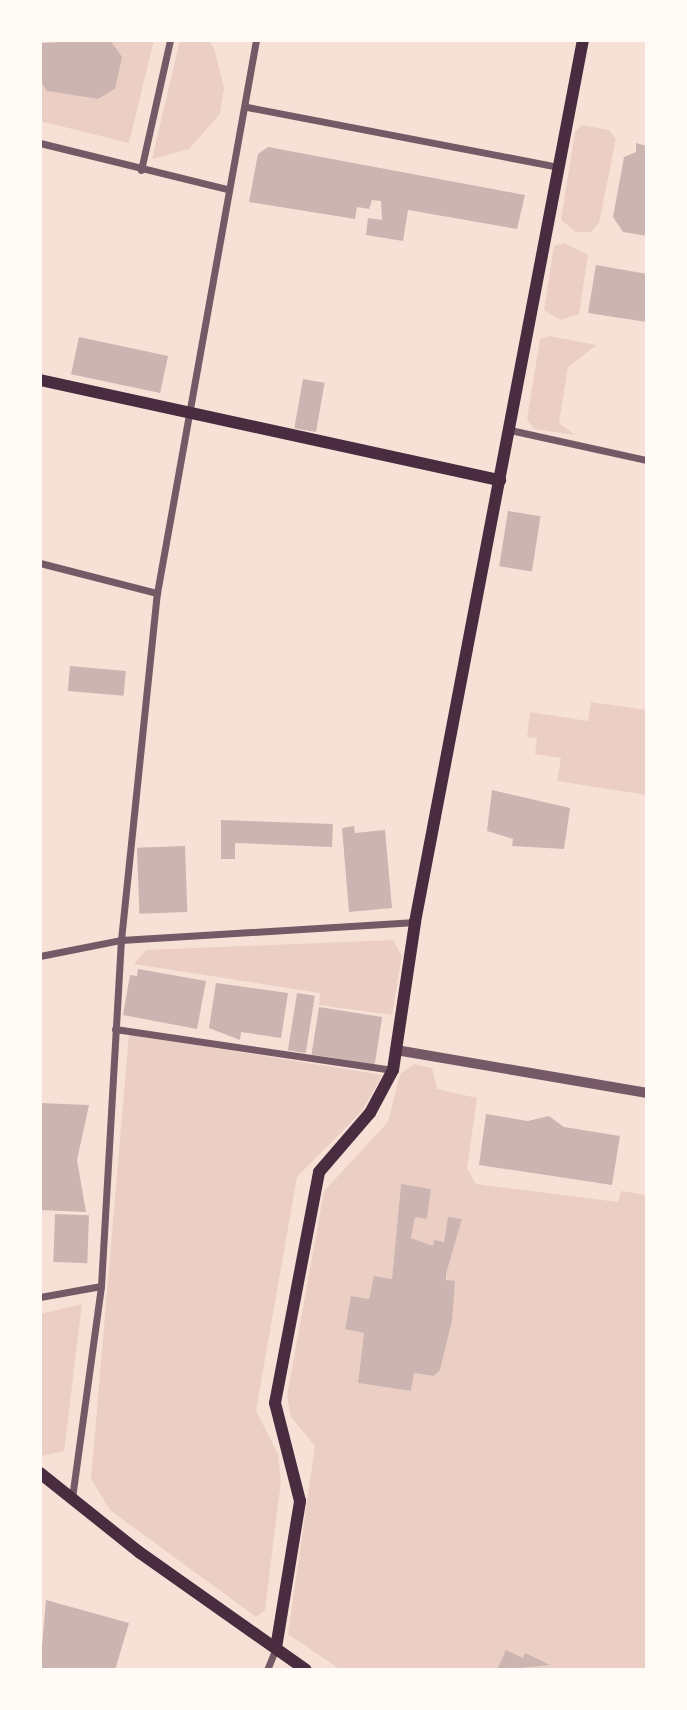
<!DOCTYPE html>
<html>
<head>
<meta charset="utf-8">
<style>
  body { margin:0 }
  #map { position:relative; width:687px; height:1710px; overflow:hidden; background:#f7e1d7; font-family:"Source Sans 3",sans-serif }
  div>[style] { position:absolute }
  [style*='--x'] { left:calc(var(--x)*1px); top:calc(var(--y)*1px); width:calc(var(--w)*1px); rotate:calc(var(--a)*1deg) }
  .green>* { inset:0; background:#ebcfc5 }
  .building>* { inset:0; background:#ccb4b1; transform-origin:0 0 }
  .minor>* { height:7px; margin:-3.5px; padding:0 3.5px; transform-origin:3.5px; border-radius:3.5px; background:#755966 }
  .tertiary>* { height:10px; margin:-5px; padding:0 5px; transform-origin:5px; border-radius:5px; background:#755966 }
  .secondary>* { height:12px; margin:-6px; padding:0 6px; transform-origin:6px; border-radius:6px; background:#4a2c40 }
  span { translate:-50% -50%; white-space:nowrap; text-align:center; line-height:1.15; -webkit-text-stroke:5px #fffaf5; paint-order:stroke }
  .frame { position:absolute; inset:0; border:42px solid #fffaf5; pointer-events:none }
</style>
</head>
<body>
<div id="map">
  <div class="green">
    <i style="clip-path:polygon(110px 40px,154px 40px,129px 143px,40px 121px,40px 81px,47px 91px,98px 99px,115px 89px)"></i>
    <i style="clip-path:polygon(180px 40px,209px 40px,215px 51px,224px 88px,220px 114px,189px 149px,152px 159px)"></i>
    <i style="clip-path:polygon(582px 125px,609px 130px,616px 139px,599px 223px,591px 232px,576px 232px,561px 220px,575px 132px)"></i>
    <i style="clip-path:polygon(564px 243px,588px 255px,579px 314px,560px 320px,544px 310px,554px 246px)"></i>
    <i style="clip-path:polygon(549px 336px,597px 345px,568px 367px,559px 423px,575px 435px,534px 429px,527px 419px,540px 339px)"></i>
    <i style="clip-path:polygon(591px 702px,647px 710px,647px 795px,557px 781px,561px 758px,535px 754px,537px 738px,527px 737px,530px 712px,588px 721px)"></i>
    <i style="clip-path:polygon(393px 940px,402px 956px,392px 1015px,319px 1005px,320px 993px,134px 964px,146px 950px)"></i>
    <i style="clip-path:polygon(129px 1034px,382px 1075px,362px 1111px,297px 1177px,256px 1411px,278px 1454px,281px 1481px,265px 1610px,256px 1617px,110px 1510px,91px 1479px)"></i>
    <i style="clip-path:polygon(evenodd,414px 1064px,432px 1068px,437px 1089px,477px 1098px,467px 1168px,476px 1184px,618px 1202px,621px 1191px,647px 1195px,647px 1670px,341px 1670px,288px 1634px,315px 1446px,291px 1417px,287px 1396px,324px 1191px,388px 1122px,400px 1074px,414px 1064px,401px 1185px,431px 1189px,427px 1218px,415px 1217px,411px 1238px,433px 1246px,444px 1242px,448px 1217px,462px 1219px,446px 1274px,452px 1321px,440px 1370px,434px 1376px,414px 1373px,411px 1391px,358px 1383px,364px 1333px,345px 1328px,351px 1296px,369px 1299px,374px 1276px,392px 1279px,401px 1185px)"></i>
    <i style="clip-path:polygon(82px 1304px,64px 1451px,41px 1456px,40px 1314px)"></i>
  </div>
  <div class="building">
    <i style="clip-path:polygon(110px 40px,122px 57px,115px 89px,98px 99px,47px 91px,40px 81px,40px 43px)"></i>
    <i style="clip-path:polygon(636px 143px,647px 146px,647px 236px,623px 232px,613px 217px,624px 157px,636px 152px)"></i>
    <i style="clip-path:polygon(268px 147px,525px 195px,517px 229px,408px 210px,403px 241px,366px 235px,368px 218px,382px 220px,381px 201px,372px 200px,369px 209px,357px 207px,355px 219px,249px 202px,258px 154px)"></i>
    <i style="clip-path:polygon(596px 265px,647px 274px,647px 322px,588px 313px)"></i>
    <i style="left:79px;top:337px;width:91px;height:38px;rotate:12deg"></i>
    <i style="left:303px;top:379px;width:22px;height:50px;rotate:10deg"></i>
    <i style="left:508px;top:511px;width:33px;height:56px;rotate:9deg"></i>
    <i style="left:70px;top:666px;width:56px;height:25px;rotate:5deg"></i>
    <i style="clip-path:polygon(492px 790px,570px 808px,564px 849px,512px 846px,513px 839px,487px 831px)"></i>
    <i style="clip-path:polygon(221px 820px,333px 824px,332px 847px,235px 843px,235px 859px,221px 859px)"></i>
    <i style="clip-path:polygon(354px 826px,355px 833px,385px 830px,392px 908px,349px 912px,342px 828px)"></i>
    <i style="left:185px;top:846px;width:66px;height:48px;rotate:88deg"></i>
    <i style="clip-path:polygon(138px 969px,206px 981px,197px 1029px,123px 1015px,130px 975px,137px 976px)"></i>
    <i style="clip-path:polygon(216px 983px,288px 993px,281px 1038px,241px 1032px,240px 1040px,209px 1028px)"></i>
    <i style="left:297px;top:993px;width:18px;height:58px;rotate:9deg"></i>
    <i style="left:319px;top:1007px;width:64px;height:48px;rotate:9deg"></i>
    <i style="clip-path:polygon(40px 1103px,89px 1105px,77px 1160px,86px 1212px,40px 1210px)"></i>
    <i style="clip-path:polygon(486px 1114px,528px 1121px,549px 1116px,564px 1127px,620px 1136px,612px 1185px,479px 1165px)"></i>
    <i style="clip-path:polygon(401px 1184px,431px 1189px,427px 1219px,415px 1217px,411px 1238px,433px 1246px,434px 1240px,444px 1242px,448px 1217px,462px 1219px,446px 1274px,446px 1280px,455px 1281px,452px 1321px,440px 1370px,434px 1376px,414px 1373px,411px 1391px,358px 1383px,364px 1333px,345px 1329px,351px 1296px,369px 1299px,374px 1276px,392px 1279px)"></i>
    <i style="left:55px;top:1214px;width:34px;height:48px;rotate:2deg"></i>
    <i style="clip-path:polygon(46px 1600px,129px 1623px,115px 1670px,40px 1670px)"></i>
    <i style="clip-path:polygon(506px 1650px,523px 1658px,525px 1653px,550px 1665px,497px 1670px)"></i>
  </div>
  <div class="minor">
    <i style="--x:247;--y:107;--w:318;--a:10.9"></i>
    <i style="--x:40;--y:143;--w:193;--a:13.8"></i>
    <i style="--x:141;--y:170;--w:133;--a:-77.4"></i>
    <i style="--x:510;--y:430;--w:140;--a:12.4"></i>
    <i style="--x:40;--y:563;--w:121;--a:14.4"></i>
    <i style="--x:40;--y:956;--w:83;--a:-11.2"></i>
    <i style="--x:121;--y:940;--w:295;--a:-3.5"></i>
    <i style="--x:115;--y:1029;--w:281;--a:8.4"></i>
    <i style="--x:40;--y:1297;--w:62;--a:-10.2"></i>
    <i style="--x:72;--y:1498;--w:214;--a:-82.2"></i>
    <i style="--x:101;--y:1286;--w:347;--a:-86.7"></i>
    <i style="--x:121;--y:940;--w:349;--a:-84.1"></i>
    <i style="--x:157;--y:593;--w:562;--a:-79.85"></i>
    <i style="--x:267;--y:1670;--w:24;--a:-68"></i>
  </div>
  <div class="tertiary">
    <i style="--x:396;--y:1050;--w:255;--a:9.7"></i>
  </div>
  <div class="secondary">
    <i style="--x:40;--y:380;--w:471;--a:12.3"></i>
    <i style="--x:40;--y:1473;--w:127;--a:38.6"></i>
    <i style="--x:139;--y:1552;--w:204;--a:35.2"></i>
    <i style="--x:276;--y:1648;--w:149;--a:-80.7"></i>
    <i style="--x:300;--y:1501;--w:101;--a:-104.3"></i>
    <i style="--x:275;--y:1403;--w:235;--a:-79.2"></i>
    <i style="--x:319;--y:1172;--w:78;--a:-49.2"></i>
    <i style="--x:370;--y:1113;--w:49;--a:-61.9"></i>
    <i style="--x:393;--y:1070;--w:150;--a:-81.5"></i>
    <i style="--x:415;--y:922;--w:898;--a:-79.22"></i>
  </div>
  <div class="frame"></div>
</div>
</body>
</html>
